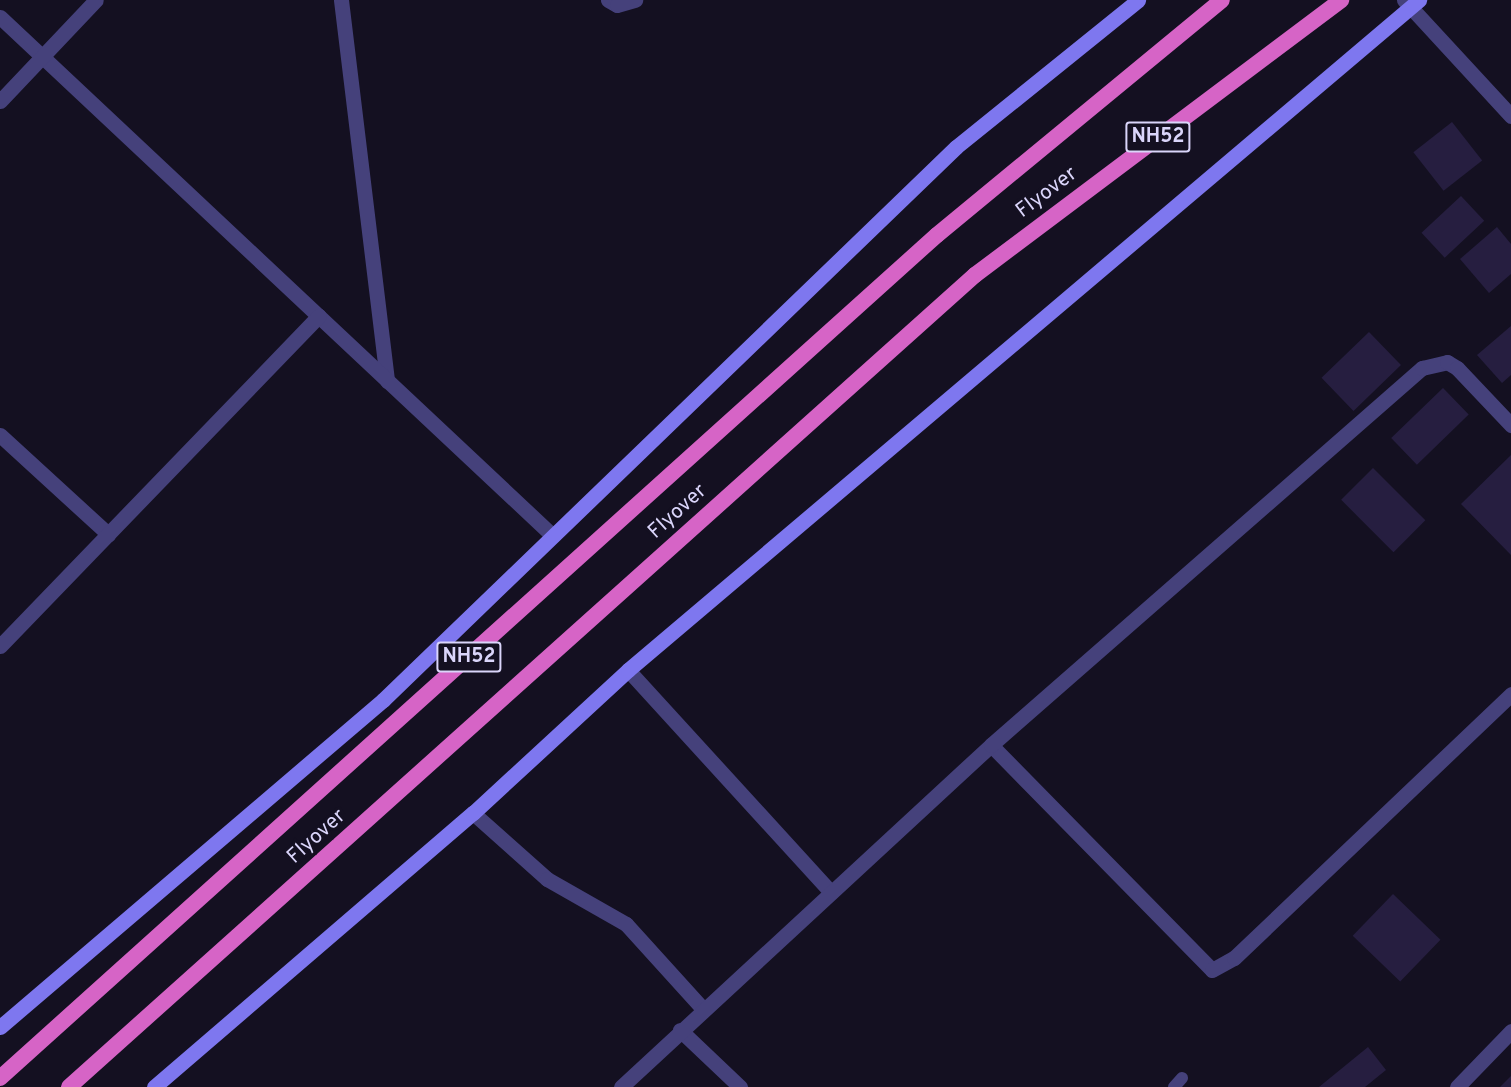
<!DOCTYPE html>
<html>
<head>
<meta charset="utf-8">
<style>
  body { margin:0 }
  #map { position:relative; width:1511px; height:1087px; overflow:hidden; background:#141021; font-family:Overpass,sans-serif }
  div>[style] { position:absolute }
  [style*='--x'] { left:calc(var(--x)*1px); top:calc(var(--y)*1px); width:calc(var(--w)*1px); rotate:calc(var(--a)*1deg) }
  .building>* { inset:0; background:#261e40; transform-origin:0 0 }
  .service>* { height:12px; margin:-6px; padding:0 6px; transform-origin:6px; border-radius:6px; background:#45417b }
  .minor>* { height:15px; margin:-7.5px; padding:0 7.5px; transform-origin:7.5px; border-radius:7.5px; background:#45417b }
  .secondary>* { height:15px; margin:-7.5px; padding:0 7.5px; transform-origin:7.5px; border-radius:7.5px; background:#7e77ef }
  .trunk>* { height:16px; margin:-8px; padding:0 8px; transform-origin:8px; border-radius:8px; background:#d664c6 }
  span { translate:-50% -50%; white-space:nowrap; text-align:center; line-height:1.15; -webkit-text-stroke:6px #141021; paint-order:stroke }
  .shield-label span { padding:2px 4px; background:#141021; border:2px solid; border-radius:4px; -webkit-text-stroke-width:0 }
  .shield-label { font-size:20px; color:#dad5fa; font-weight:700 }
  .street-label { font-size:21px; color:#dad5fa }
</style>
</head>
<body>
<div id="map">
  <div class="building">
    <i style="left:1452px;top:122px;width:49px;height:49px;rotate:52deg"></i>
    <i style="left:1461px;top:196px;width:34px;height:54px;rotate:47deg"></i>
    <i style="clip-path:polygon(1497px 227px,1511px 244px,1511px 274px,1489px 293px,1460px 259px)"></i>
    <i style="clip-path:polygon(1511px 326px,1511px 375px,1502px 383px,1477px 355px)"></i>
    <i style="left:1369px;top:332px;width:46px;height:66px;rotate:46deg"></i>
    <i style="left:1443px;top:388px;width:37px;height:72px;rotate:46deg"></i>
    <i style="clip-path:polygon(1511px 455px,1511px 555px,1461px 504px)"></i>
    <i style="left:1373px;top:468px;width:74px;height:45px;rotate:45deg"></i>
    <i style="left:1393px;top:894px;width:66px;height:58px;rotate:44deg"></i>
    <i style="clip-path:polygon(1368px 1047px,1386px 1070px,1365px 1087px,1319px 1087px)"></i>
    <i style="clip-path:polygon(1511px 1076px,1511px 1087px,1500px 1087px)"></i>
  </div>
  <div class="service">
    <i style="--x:1174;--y:1087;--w:12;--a:-48"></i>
  </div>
  <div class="minor">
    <i style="--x:341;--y:0;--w:384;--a:83.1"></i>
    <i style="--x:608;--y:0;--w:10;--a:29"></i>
    <i style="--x:617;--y:5;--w:19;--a:-16"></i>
    <i style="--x:1404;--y:0;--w:158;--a:47.3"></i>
    <i style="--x:0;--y:17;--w:758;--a:43.18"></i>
    <i style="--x:0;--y:101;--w:139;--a:-46.5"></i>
    <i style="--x:0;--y:435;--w:147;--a:42.5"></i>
    <i style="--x:0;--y:646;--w:459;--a:-46"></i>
    <i style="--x:628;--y:670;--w:301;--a:47.6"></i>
    <i style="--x:991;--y:745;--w:315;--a:45.5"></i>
    <i style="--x:1212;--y:970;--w:25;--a:-29"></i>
    <i style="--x:1234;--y:958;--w:383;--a:-43.6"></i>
    <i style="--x:473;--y:813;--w:99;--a:41.7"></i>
    <i style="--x:547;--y:879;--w:91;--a:29.7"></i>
    <i style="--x:626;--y:924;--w:115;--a:47.8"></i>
    <i style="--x:680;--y:1030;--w:83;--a:43.5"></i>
    <i style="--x:621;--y:1087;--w:504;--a:-42.75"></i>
    <i style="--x:991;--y:745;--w:573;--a:-41.18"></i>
    <i style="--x:1422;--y:368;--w:26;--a:-13"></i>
    <i style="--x:1447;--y:362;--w:12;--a:31"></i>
    <i style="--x:1457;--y:368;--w:79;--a:46.5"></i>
    <i style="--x:1457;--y:1087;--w:78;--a:-46"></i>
  </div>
  <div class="secondary">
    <i style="--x:0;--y:1027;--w:504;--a:-40.49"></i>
    <i style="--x:383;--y:700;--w:796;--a:-43.98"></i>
    <i style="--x:956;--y:147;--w:234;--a:-38.9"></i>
    <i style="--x:154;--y:1087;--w:421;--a:-40.7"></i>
    <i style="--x:473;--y:813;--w:211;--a:-42.7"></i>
    <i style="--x:628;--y:670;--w:1037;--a:-40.27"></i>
  </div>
  <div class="trunk">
    <i style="--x:0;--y:1078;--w:1260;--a:-41.98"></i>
    <i style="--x:937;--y:235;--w:369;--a:-39.5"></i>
    <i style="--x:69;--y:1087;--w:1217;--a:-41.87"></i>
    <i style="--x:975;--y:275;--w:458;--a:-36.9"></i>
  </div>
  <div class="shield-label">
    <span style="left:1158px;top:137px">NH52</span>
    <span style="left:469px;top:657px">NH52</span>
  </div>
  <div class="street-label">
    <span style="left:1047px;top:193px;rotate:-37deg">Flyover</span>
    <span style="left:678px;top:512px;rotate:-42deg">Flyover</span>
    <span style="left:317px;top:837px;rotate:-42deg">Flyover</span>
  </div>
</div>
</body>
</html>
